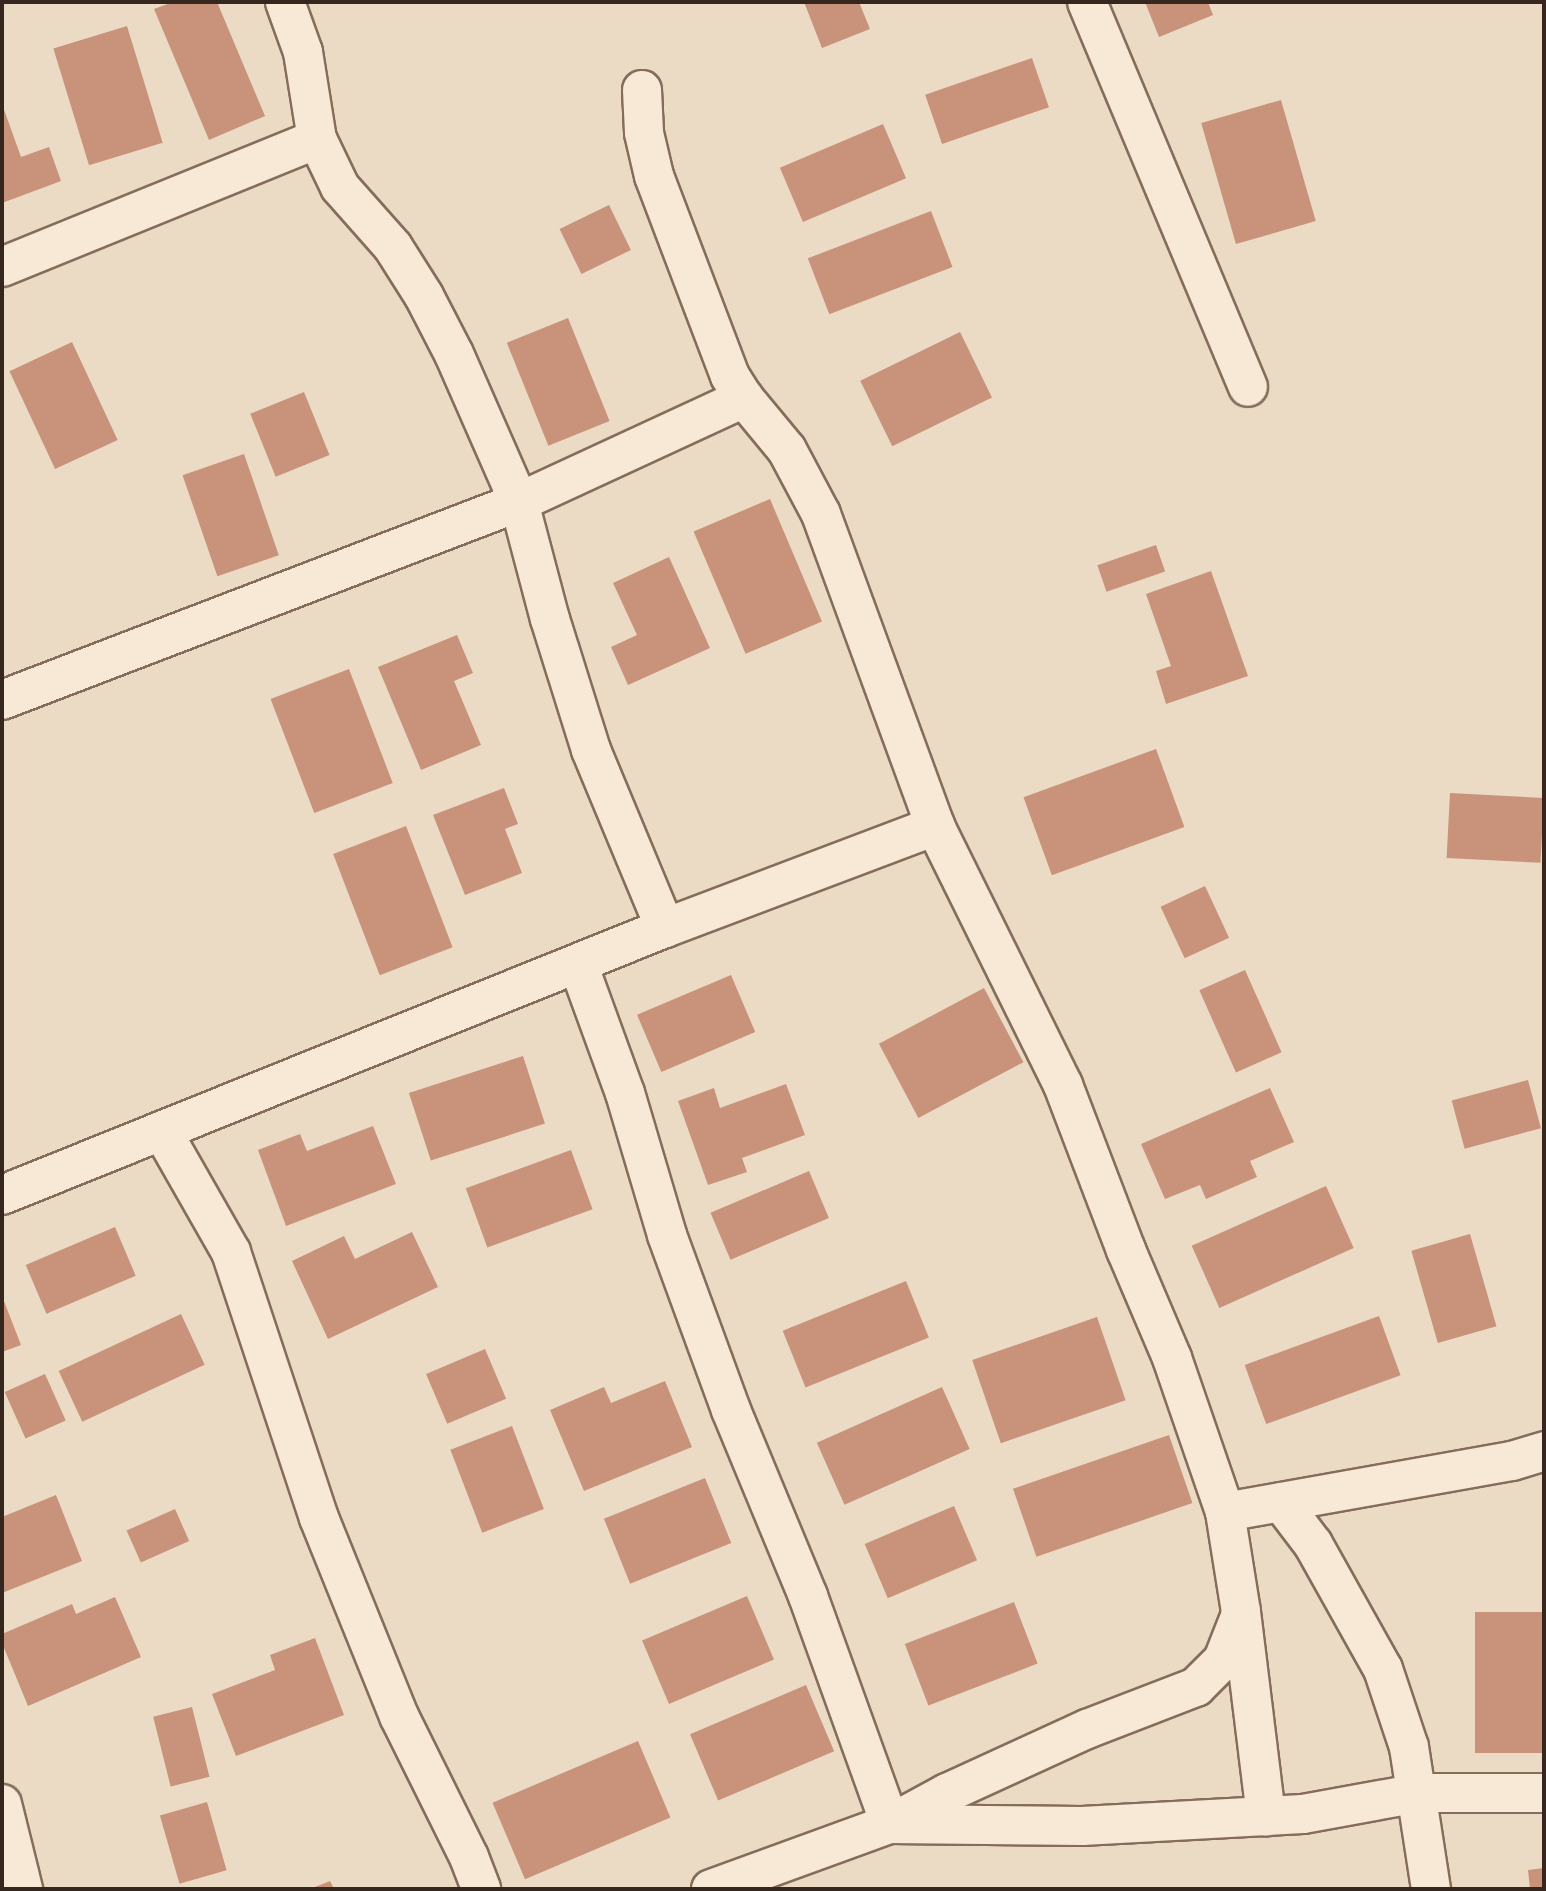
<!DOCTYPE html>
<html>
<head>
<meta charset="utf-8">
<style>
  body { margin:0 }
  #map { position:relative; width:1546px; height:1891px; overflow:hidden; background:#ecdbc4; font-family:Lora,serif }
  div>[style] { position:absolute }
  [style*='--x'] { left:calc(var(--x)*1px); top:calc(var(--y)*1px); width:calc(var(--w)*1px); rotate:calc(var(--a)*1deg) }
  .building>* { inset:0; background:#c8927b; transform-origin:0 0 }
  .roads { filter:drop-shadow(2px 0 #856c5b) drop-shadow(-2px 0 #856c5b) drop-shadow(0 2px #856c5b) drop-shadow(0 -2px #856c5b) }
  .minor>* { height:38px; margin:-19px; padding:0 19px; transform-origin:19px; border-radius:19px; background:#f7e9d6 }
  span { translate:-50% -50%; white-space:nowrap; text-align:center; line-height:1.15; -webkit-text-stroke:7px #f4e6d3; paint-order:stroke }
  .frame { position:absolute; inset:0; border:4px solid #36271e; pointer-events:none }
</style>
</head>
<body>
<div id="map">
  <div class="building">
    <i style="clip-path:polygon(173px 2px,217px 2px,265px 116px,209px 140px,154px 9px)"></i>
    <i style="clip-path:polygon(804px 2px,859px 2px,870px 29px,822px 48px)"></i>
    <i style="clip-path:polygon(1145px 2px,1208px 2px,1213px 15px,1159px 37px)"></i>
    <i style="left:127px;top:26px;width:122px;height:77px;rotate:73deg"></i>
    <i style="left:1032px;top:58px;width:52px;height:113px;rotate:71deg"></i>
    <i style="left:1281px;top:100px;width:126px;height:83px;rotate:74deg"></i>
    <i style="clip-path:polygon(2px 104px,21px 157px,49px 147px,61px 181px,2px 203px)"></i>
    <i style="left:883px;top:124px;width:59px;height:112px;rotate:67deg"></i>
    <i style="left:609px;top:205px;width:50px;height:55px;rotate:64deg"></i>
    <i style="left:931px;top:211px;width:60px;height:132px;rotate:69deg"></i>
    <i style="left:568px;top:318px;width:111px;height:66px;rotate:68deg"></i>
    <i style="left:960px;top:332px;width:73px;height:111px;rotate:64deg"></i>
    <i style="left:72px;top:342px;width:108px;height:69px;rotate:65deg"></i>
    <i style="left:304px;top:392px;width:68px;height:58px;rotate:68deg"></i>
    <i style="left:244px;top:454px;width:107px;height:65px;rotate:71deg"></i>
    <i style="left:770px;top:499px;width:133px;height:83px;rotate:67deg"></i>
    <i style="left:1156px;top:545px;width:28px;height:62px;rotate:71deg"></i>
    <i style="clip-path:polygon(669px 557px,710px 648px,628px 685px,611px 647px,637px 635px,613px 583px)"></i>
    <i style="clip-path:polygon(1211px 571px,1248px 676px,1166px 704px,1156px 671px,1171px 666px,1146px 594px)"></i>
    <i style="clip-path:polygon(457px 635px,473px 673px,454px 681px,481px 745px,421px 770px,378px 667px)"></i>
    <i style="left:349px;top:669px;width:122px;height:84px;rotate:69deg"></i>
    <i style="left:1156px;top:749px;width:83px;height:141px;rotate:70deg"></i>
    <i style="clip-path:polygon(504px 788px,518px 824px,505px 829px,522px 873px,465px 895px,433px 815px)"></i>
    <i style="left:1450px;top:793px;width:94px;height:65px;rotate:3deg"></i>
    <i style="left:406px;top:826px;width:130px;height:78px;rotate:69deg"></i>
    <i style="left:1205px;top:886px;width:57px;height:49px;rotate:65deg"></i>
    <i style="left:1245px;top:970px;width:90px;height:50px;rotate:66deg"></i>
    <i style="left:731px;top:975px;width:62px;height:102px;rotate:67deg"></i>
    <i style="left:984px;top:988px;width:84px;height:119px;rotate:62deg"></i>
    <i style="left:523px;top:1056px;width:71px;height:120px;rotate:72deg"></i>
    <i style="left:1528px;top:1080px;width:50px;height:79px;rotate:75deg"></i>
    <i style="clip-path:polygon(786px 1084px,805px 1135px,742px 1158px,747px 1172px,708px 1185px,678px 1101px,714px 1088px,720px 1108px)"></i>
    <i style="clip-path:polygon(1270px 1088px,1294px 1142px,1250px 1161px,1257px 1177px,1206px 1199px,1200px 1185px,1165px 1199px,1141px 1144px)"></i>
    <i style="clip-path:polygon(373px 1126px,396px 1184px,286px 1226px,258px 1150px,300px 1134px,307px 1151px)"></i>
    <i style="left:571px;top:1150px;width:63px;height:112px;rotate:70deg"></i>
    <i style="left:809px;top:1171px;width:51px;height:107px;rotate:67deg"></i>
    <i style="left:1326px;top:1186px;width:68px;height:147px;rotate:66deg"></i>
    <i style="left:115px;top:1227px;width:53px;height:97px;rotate:67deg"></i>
    <i style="clip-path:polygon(412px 1232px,438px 1287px,328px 1339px,292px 1261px,344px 1236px,355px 1259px)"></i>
    <i style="left:1470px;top:1234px;width:96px;height:61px;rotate:74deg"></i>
    <i style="left:906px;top:1281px;width:61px;height:133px;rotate:68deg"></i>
    <i style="clip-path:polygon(2px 1296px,21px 1345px,2px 1352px)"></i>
    <i style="left:181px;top:1314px;width:56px;height:135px;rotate:65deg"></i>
    <i style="left:1379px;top:1316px;width:63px;height:143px;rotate:70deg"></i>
    <i style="left:1097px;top:1317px;width:88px;height:132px;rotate:71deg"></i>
    <i style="left:485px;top:1349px;width:54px;height:64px;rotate:67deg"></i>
    <i style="left:45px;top:1374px;width:51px;height:44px;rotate:66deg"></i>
    <i style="clip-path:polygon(665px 1381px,692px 1447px,584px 1491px,550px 1410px,604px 1387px,611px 1403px)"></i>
    <i style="left:942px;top:1387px;width:68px;height:137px;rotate:66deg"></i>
    <i style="left:512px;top:1426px;width:89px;height:66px;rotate:69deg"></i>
    <i style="left:1169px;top:1435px;width:72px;height:165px;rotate:71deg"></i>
    <i style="left:705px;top:1478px;width:70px;height:109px;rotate:68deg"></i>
    <i style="clip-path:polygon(56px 1495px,82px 1561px,2px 1593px,2px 1517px)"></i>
    <i style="left:954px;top:1506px;width:59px;height:97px;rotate:67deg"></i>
    <i style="left:175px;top:1509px;width:35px;height:53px;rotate:66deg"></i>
    <i style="left:747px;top:1596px;width:69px;height:114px;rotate:67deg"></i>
    <i style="clip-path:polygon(115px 1597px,141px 1657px,28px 1706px,2px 1643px,2px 1634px,72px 1604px,76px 1614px)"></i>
    <i style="left:1014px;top:1602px;width:66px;height:117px;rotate:69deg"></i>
    <i style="left:1543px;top:1612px;width:141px;height:68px;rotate:90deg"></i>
    <i style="clip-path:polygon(315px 1638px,344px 1715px,236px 1756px,212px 1694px,275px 1670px,270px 1655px)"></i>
    <i style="left:806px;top:1685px;width:72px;height:126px;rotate:67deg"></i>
    <i style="left:192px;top:1707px;width:72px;height:40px;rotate:76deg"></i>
    <i style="left:638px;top:1741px;width:83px;height:158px;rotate:67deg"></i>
    <i style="left:207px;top:1802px;width:71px;height:49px;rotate:74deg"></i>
    <i style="clip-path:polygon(1544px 1868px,1544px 1889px,1530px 1889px,1528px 1870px)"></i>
    <i style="clip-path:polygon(330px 1881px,334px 1889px,310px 1889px)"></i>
  </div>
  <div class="roads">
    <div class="minor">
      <i style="--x:285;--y:2;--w:53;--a:70.2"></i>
      <i style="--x:303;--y:52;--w:88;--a:80.9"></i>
      <i style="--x:317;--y:139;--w:53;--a:64.4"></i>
      <i style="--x:340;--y:187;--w:80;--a:48.5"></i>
      <i style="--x:393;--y:247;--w:58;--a:57.7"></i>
      <i style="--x:424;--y:296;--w:65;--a:62.7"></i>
      <i style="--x:454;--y:354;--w:162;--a:66.3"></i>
      <i style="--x:519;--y:502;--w:121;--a:75.2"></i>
      <i style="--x:550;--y:619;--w:137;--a:72.6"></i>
      <i style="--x:591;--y:750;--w:193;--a:67.4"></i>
      <i style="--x:1087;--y:2;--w:417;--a:67.3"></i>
      <i style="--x:642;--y:90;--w:43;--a:87.3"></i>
      <i style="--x:644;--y:133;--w:44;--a:76.9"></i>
      <i style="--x:654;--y:176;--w:214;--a:69.2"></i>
      <i style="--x:730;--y:376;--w:26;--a:58"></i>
      <i style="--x:744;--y:398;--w:67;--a:50.4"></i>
      <i style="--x:787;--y:450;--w:72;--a:62"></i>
      <i style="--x:821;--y:514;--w:332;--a:69.9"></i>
      <i style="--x:935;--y:826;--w:289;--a:63.7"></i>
      <i style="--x:1063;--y:1085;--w:177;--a:69.1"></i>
      <i style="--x:1126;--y:1250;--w:117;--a:66.9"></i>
      <i style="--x:1172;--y:1358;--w:163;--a:71"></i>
      <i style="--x:1225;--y:1512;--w:101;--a:80.9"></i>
      <i style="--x:1241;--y:1612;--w:206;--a:83"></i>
      <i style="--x:2;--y:267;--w:340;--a:-22.1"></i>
      <i style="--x:2;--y:700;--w:554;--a:-20.96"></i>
      <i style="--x:519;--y:502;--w:248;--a:-24.8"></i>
      <i style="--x:578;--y:964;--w:137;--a:70"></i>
      <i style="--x:625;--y:1093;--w:148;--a:73.5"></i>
      <i style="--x:667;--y:1235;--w:186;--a:69.9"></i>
      <i style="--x:731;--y:1410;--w:201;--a:67.5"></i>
      <i style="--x:808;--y:1596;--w:242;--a:70.2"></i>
      <i style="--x:890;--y:1824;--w:192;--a:0.6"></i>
      <i style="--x:1082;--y:1826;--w:221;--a:-3.1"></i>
      <i style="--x:1303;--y:1814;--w:117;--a:-10.3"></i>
      <i style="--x:1418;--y:1793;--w:126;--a:0"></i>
      <i style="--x:162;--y:1131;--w:139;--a:60.3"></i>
      <i style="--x:231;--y:1252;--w:280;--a:71.7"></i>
      <i style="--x:319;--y:1518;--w:214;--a:68"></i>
      <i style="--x:399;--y:1716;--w:157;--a:63.6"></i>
      <i style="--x:469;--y:1857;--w:34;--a:69"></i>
      <i style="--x:2;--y:1195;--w:715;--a:-21.94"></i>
      <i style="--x:665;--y:928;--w:289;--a:-20.7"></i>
      <i style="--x:1281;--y:1502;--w:53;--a:52.7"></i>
      <i style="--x:1313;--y:1544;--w:143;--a:60.8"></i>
      <i style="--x:1383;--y:1669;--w:82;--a:71.6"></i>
      <i style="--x:1409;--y:1747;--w:144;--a:81.2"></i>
      <i style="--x:1225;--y:1512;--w:291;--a:-10.1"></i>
      <i style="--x:1512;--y:1461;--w:34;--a:-17"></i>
      <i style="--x:2;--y:1804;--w:88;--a:76.1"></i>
      <i style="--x:711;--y:1889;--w:190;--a:-20"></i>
      <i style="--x:890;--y:1824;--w:65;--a:-28.5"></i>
      <i style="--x:947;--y:1793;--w:154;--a:-24.6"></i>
      <i style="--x:1087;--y:1729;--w:117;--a:-21.1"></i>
      <i style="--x:1196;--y:1687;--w:38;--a:-45"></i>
      <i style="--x:1223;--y:1660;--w:49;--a:-68.6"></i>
    </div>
  </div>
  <div class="frame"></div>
</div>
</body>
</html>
